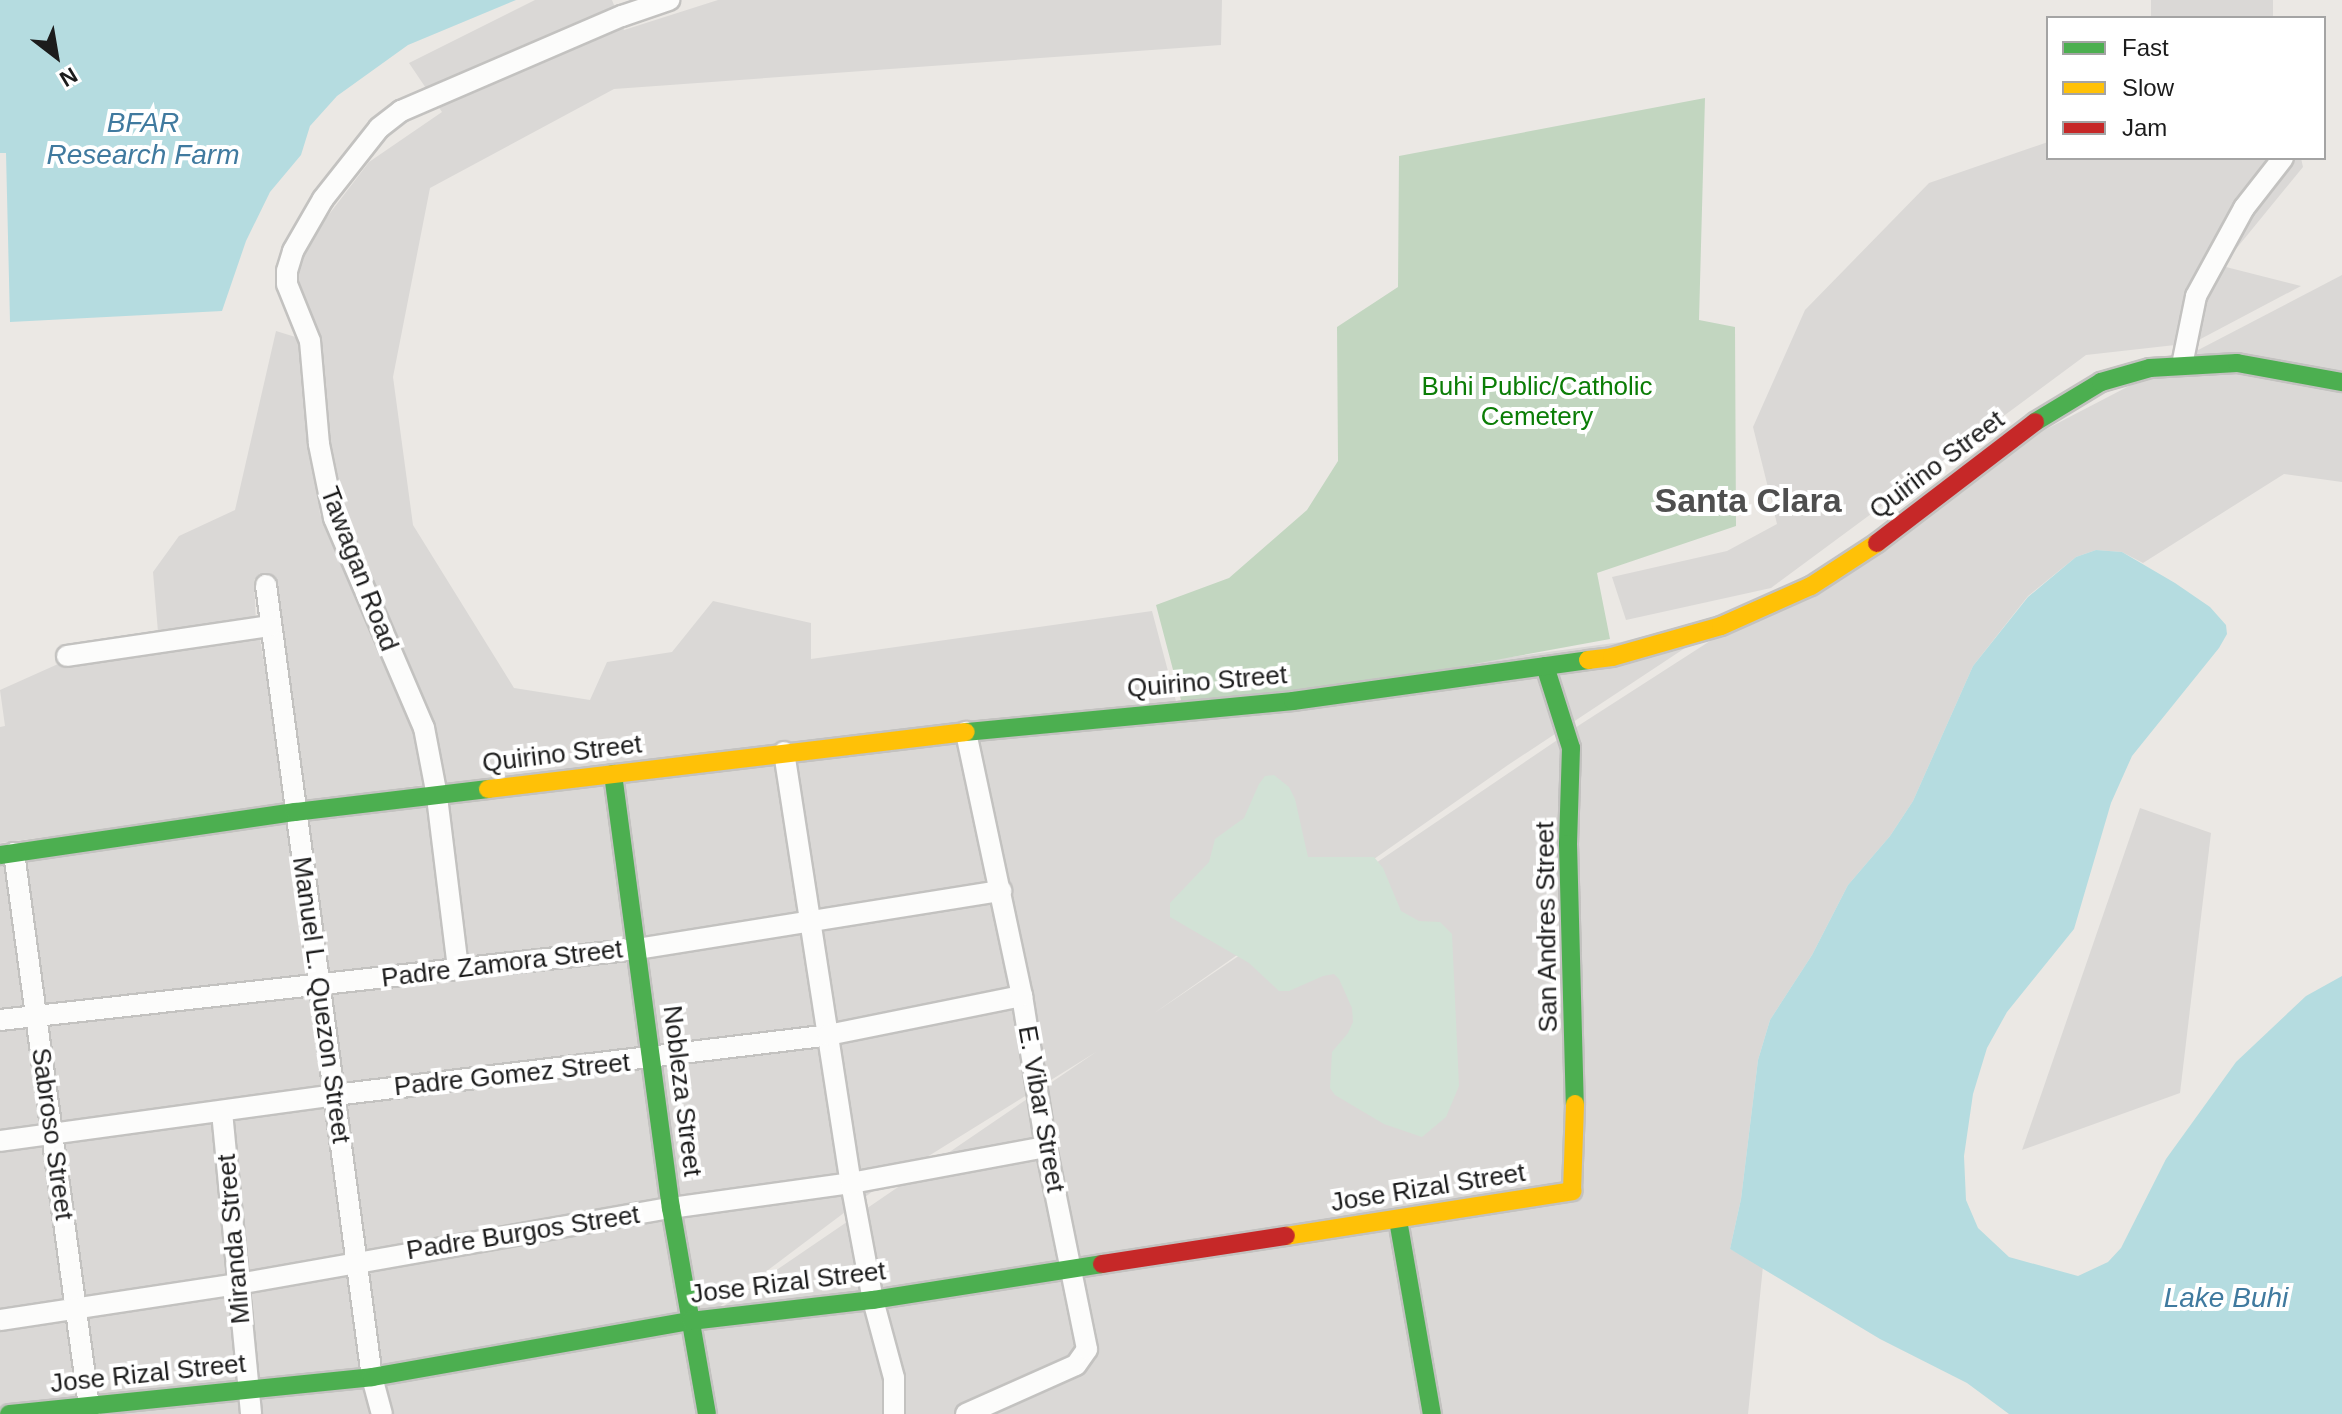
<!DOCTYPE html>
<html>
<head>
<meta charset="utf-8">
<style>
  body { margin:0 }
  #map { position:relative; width:2342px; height:1414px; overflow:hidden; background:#ebe8e4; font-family:Helvetica,sans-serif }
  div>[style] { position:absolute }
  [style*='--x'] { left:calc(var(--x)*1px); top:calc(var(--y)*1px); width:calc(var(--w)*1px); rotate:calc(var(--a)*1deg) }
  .residential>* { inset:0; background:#dad8d6; transform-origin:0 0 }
  .wetland>* { inset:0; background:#d2e2d6 }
  .cemetery>* { inset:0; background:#c2d6c0 }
  .water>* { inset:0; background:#b5dce0 }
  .roads { filter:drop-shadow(2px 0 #c3c2c0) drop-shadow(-2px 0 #c3c2c0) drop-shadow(0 2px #c3c2c0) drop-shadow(0 -2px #c3c2c0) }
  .street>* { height:20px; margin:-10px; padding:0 10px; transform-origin:10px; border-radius:10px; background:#fcfcfb }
  .fast>* { height:18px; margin:-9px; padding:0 9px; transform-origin:9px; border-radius:9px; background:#4caf50 }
  .slow>* { height:18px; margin:-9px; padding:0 9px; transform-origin:9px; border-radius:9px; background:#ffc107 }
  .jam>* { height:18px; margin:-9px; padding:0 9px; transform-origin:9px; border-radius:9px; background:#c62828 }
  span { translate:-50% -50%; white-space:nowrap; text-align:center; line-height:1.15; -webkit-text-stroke:8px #fff; paint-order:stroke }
  .park-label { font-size:26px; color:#0b7d06 }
  .street-label { font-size:26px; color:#1c1c1c }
  .water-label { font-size:28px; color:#407a9f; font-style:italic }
  .district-label { font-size:34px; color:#4f4f4f; font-weight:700 }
  .legend { position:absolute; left:2046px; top:16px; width:280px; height:144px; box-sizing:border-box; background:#fff; border:2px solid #a4a4a4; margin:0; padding:10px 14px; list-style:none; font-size:24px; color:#1c1c1c }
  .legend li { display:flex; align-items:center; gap:16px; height:40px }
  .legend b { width:40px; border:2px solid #a4a4a4 }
  .north { position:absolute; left:16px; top:16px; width:80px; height:80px; -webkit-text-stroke:6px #fff; paint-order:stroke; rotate:149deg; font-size:22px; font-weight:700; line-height:32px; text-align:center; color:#1c1c1c }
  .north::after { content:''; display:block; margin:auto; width:28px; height:36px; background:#1c1c1c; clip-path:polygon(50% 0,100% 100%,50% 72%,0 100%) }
</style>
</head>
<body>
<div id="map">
  <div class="residential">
    <i style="clip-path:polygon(535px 0,612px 0,624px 30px,718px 0,1222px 0,1221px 45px,614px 89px,430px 188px,393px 377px,413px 525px,514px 688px,590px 700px,607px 662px,672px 652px,713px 601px,811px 623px,811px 659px,1152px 611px,1177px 705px,441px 785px,348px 538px,292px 279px,314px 234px,369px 162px,442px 112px,409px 63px)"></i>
    <i style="left:2151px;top:0;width:122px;height:20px"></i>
    <i style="clip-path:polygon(2048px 142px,2048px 158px,2301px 158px,2303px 167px,2222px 266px,2301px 286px,2193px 343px,2086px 355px,1771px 588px,1626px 620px,1612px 577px,1727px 551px,1777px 524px,1753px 427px,1805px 310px,1929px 183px)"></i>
    <i style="clip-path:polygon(evenodd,2342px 275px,2342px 482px,2284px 474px,2143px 563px,2122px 552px,2096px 550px,2076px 557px,2028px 596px,1973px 666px,1913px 801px,1890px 836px,1848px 885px,1812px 955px,1770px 1020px,1758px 1060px,1741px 1199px,1730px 1249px,1763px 1266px,1748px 1414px,0 1414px,0 863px,1621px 642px,1741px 611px,1508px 765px,1153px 1014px,1581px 724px,2010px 448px,2342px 275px,1096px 1052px,712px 1314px,711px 1313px,877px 1188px,1096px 1052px)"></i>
    <i style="clip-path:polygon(276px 331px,302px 339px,320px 514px,417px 735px,423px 785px,301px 802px,274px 579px,254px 579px,256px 624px,158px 632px,153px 572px,179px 536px,235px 510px)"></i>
    <i style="clip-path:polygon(258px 628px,289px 805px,0 843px,0 727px,5px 726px,0 690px,67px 660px)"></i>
    <i style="clip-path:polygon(2140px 808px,2211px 833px,2180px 1093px,2022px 1150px)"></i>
  </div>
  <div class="wetland">
    <i style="clip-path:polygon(1274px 775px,1289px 787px,1295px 799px,1308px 857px,1374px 857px,1383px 868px,1401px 911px,1419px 921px,1440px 922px,1452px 934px,1459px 1086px,1446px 1117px,1422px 1137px,1384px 1124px,1335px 1095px,1330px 1088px,1332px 1052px,1348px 1033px,1353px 1022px,1352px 1008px,1339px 979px,1334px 974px,1323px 976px,1289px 991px,1279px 991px,1249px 963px,1170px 917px,1170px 903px,1209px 862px,1215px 839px,1244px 818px,1259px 784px,1265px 776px)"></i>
  </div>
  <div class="cemetery">
    <i style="clip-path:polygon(1705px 98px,1699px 320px,1735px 327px,1736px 526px,1597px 573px,1610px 639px,1381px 681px,1182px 704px,1156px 605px,1229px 578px,1307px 510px,1338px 461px,1337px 327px,1398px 287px,1399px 156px)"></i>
  </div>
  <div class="water">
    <i style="clip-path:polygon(0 0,516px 0,408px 45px,337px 96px,310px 126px,301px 155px,270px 192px,246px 241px,222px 311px,10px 322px,6px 153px,0 153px)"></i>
    <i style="clip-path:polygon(2096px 550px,2122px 552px,2175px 583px,2210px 607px,2226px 625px,2227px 634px,2219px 648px,2132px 756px,2111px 803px,2074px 929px,2007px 1012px,1987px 1048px,1973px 1094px,1964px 1156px,1966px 1200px,1978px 1228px,2009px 1257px,2078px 1276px,2108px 1262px,2121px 1248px,2166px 1159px,2236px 1062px,2306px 996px,2342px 976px,2342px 1414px,2009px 1414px,1967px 1383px,1880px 1339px,1730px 1249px,1741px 1199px,1758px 1060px,1770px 1020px,1812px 955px,1848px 885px,1890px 836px,1913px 801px,1973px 666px,2028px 597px,2076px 557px)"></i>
  </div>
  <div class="roads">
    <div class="street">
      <i style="--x:2182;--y:365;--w:70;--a:-78.5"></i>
      <i style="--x:2196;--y:296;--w:100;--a:-61.4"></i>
      <i style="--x:2244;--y:208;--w:63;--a:-52"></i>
      <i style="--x:266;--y:585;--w:799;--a:82.38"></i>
      <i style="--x:372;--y:1377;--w:38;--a:75"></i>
      <i style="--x:67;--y:656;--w:206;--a:-8.4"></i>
      <i style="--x:784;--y:752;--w:436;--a:81.2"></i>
      <i style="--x:851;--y:1183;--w:119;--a:79.4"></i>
      <i style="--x:873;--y:1300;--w:81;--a:74.9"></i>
      <i style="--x:894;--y:1378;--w:36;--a:90"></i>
      <i style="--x:14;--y:853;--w:566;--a:82.28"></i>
      <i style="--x:458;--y:968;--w:173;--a:-97"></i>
      <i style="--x:437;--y:796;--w:69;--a:-100.8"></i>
      <i style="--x:424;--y:728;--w:228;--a:-113.2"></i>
      <i style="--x:334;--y:518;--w:76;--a:-101.5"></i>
      <i style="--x:319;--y:444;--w:103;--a:-95"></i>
      <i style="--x:310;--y:341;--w:61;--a:-112"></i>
      <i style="--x:287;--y:284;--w:13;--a:-90"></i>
      <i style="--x:287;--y:271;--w:21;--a:-73"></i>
      <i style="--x:293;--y:251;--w:60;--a:-60"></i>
      <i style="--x:323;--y:199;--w:90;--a:-51.7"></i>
      <i style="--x:379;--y:128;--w:28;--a:-38"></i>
      <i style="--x:401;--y:111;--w:241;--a:-23.3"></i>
      <i style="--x:622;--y:16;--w:50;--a:-18.8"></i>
      <i style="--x:0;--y:1020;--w:641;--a:-6.36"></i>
      <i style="--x:637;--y:949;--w:369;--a:-9.1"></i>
      <i style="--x:222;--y:1112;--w:303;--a:84.5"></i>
      <i style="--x:0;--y:1141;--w:338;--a:-7.8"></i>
      <i style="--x:335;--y:1095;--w:497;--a:-6.9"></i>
      <i style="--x:828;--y:1035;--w:198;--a:-11.4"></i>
      <i style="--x:0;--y:1320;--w:241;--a:-8.6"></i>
      <i style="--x:238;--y:1284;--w:440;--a:-10"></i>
      <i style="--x:671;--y:1208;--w:182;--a:-7.9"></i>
      <i style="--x:851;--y:1183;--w:198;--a:-10.5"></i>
      <i style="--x:966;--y:1414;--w:120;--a:-24"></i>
      <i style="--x:1076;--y:1365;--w:19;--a:-55"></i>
      <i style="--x:1087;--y:1349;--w:206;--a:-101.5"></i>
      <i style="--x:1046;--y:1147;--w:153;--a:-99"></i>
      <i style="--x:1022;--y:996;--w:270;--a:-102"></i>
    </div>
    <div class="fast">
      <i style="--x:2035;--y:422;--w:77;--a:-31.2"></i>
      <i style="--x:2101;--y:382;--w:51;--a:-15.9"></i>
      <i style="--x:2150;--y:368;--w:87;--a:-3.3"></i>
      <i style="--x:2237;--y:363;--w:107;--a:10.3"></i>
      <i style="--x:1545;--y:666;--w:86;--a:72.4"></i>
      <i style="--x:1571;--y:748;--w:96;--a:91.8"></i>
      <i style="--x:1568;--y:844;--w:260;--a:88.5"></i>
      <i style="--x:966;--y:732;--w:328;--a:-5.4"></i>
      <i style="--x:1293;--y:701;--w:298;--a:-7.9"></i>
      <i style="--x:613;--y:774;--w:438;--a:82.4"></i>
      <i style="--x:671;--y:1208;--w:209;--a:80.1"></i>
      <i style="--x:0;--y:855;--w:298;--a:-8.3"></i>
      <i style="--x:295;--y:812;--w:194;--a:-6.8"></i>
      <i style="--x:1398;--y:1220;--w:197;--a:80.1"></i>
      <i style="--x:9;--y:1414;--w:365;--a:-5.8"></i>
      <i style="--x:372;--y:1377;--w:324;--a:-10"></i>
      <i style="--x:691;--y:1321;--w:183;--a:-6.6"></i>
      <i style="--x:873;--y:1300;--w:232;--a:-8.9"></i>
    </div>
    <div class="slow">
      <i style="--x:1588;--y:660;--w:24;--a:-7"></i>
      <i style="--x:1612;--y:657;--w:113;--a:-15.9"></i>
      <i style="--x:1721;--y:626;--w:98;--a:-24"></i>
      <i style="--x:1811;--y:586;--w:79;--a:-33.1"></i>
      <i style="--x:488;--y:789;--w:481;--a:-6.8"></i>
      <i style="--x:1286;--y:1236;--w:290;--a:-8.9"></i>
      <i style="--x:1572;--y:1191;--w:87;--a:-88"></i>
    </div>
    <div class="jam">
      <i style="--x:1877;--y:543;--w:199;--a:-37.4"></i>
      <i style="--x:1102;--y:1264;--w:186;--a:-8.7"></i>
    </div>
  </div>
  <div class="park-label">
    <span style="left:1537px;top:402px">Buhi Public/Catholic<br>Cemetery</span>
  </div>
  <div class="street-label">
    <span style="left:1937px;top:465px;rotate:-37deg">Quirino Street</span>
    <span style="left:359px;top:569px;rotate:69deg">Tawagan Road</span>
    <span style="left:1207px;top:682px;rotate:-5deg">Quirino Street</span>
    <span style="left:562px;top:754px;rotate:-7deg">Quirino Street</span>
    <span style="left:1547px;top:927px;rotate:-91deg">San Andres Street</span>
    <span style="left:502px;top:964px;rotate:-7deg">Padre Zamora Street</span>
    <span style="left:321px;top:1000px;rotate:82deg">Manuel L. Quezon Street</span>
    <span style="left:512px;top:1075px;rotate:-6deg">Padre Gomez Street</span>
    <span style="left:682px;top:1091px;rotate:83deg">Nobleza Street</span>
    <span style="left:1041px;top:1109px;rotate:80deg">E. Vibar Street</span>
    <span style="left:52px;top:1134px;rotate:82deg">Sabroso Street</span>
    <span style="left:1428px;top:1188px;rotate:-9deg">Jose Rizal Street</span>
    <span style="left:523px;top:1233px;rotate:-9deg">Padre Burgos Street</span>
    <span style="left:234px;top:1239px;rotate:-95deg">Miranda Street</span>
    <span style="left:788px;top:1283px;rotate:-7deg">Jose Rizal Street</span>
    <span style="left:148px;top:1374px;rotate:-6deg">Jose Rizal Street</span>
  </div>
  <div class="water-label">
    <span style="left:143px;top:139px">BFAR<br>Research Farm</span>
    <span style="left:2226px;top:1298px">Lake Buhi</span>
  </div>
  <div class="district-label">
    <span style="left:1748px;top:501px">Santa Clara</span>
  </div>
  <ul class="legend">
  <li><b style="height:10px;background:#4caf50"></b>Fast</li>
  <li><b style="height:10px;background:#ffc107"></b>Slow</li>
  <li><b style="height:10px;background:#c62828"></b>Jam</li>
  </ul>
  <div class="north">N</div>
</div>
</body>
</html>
